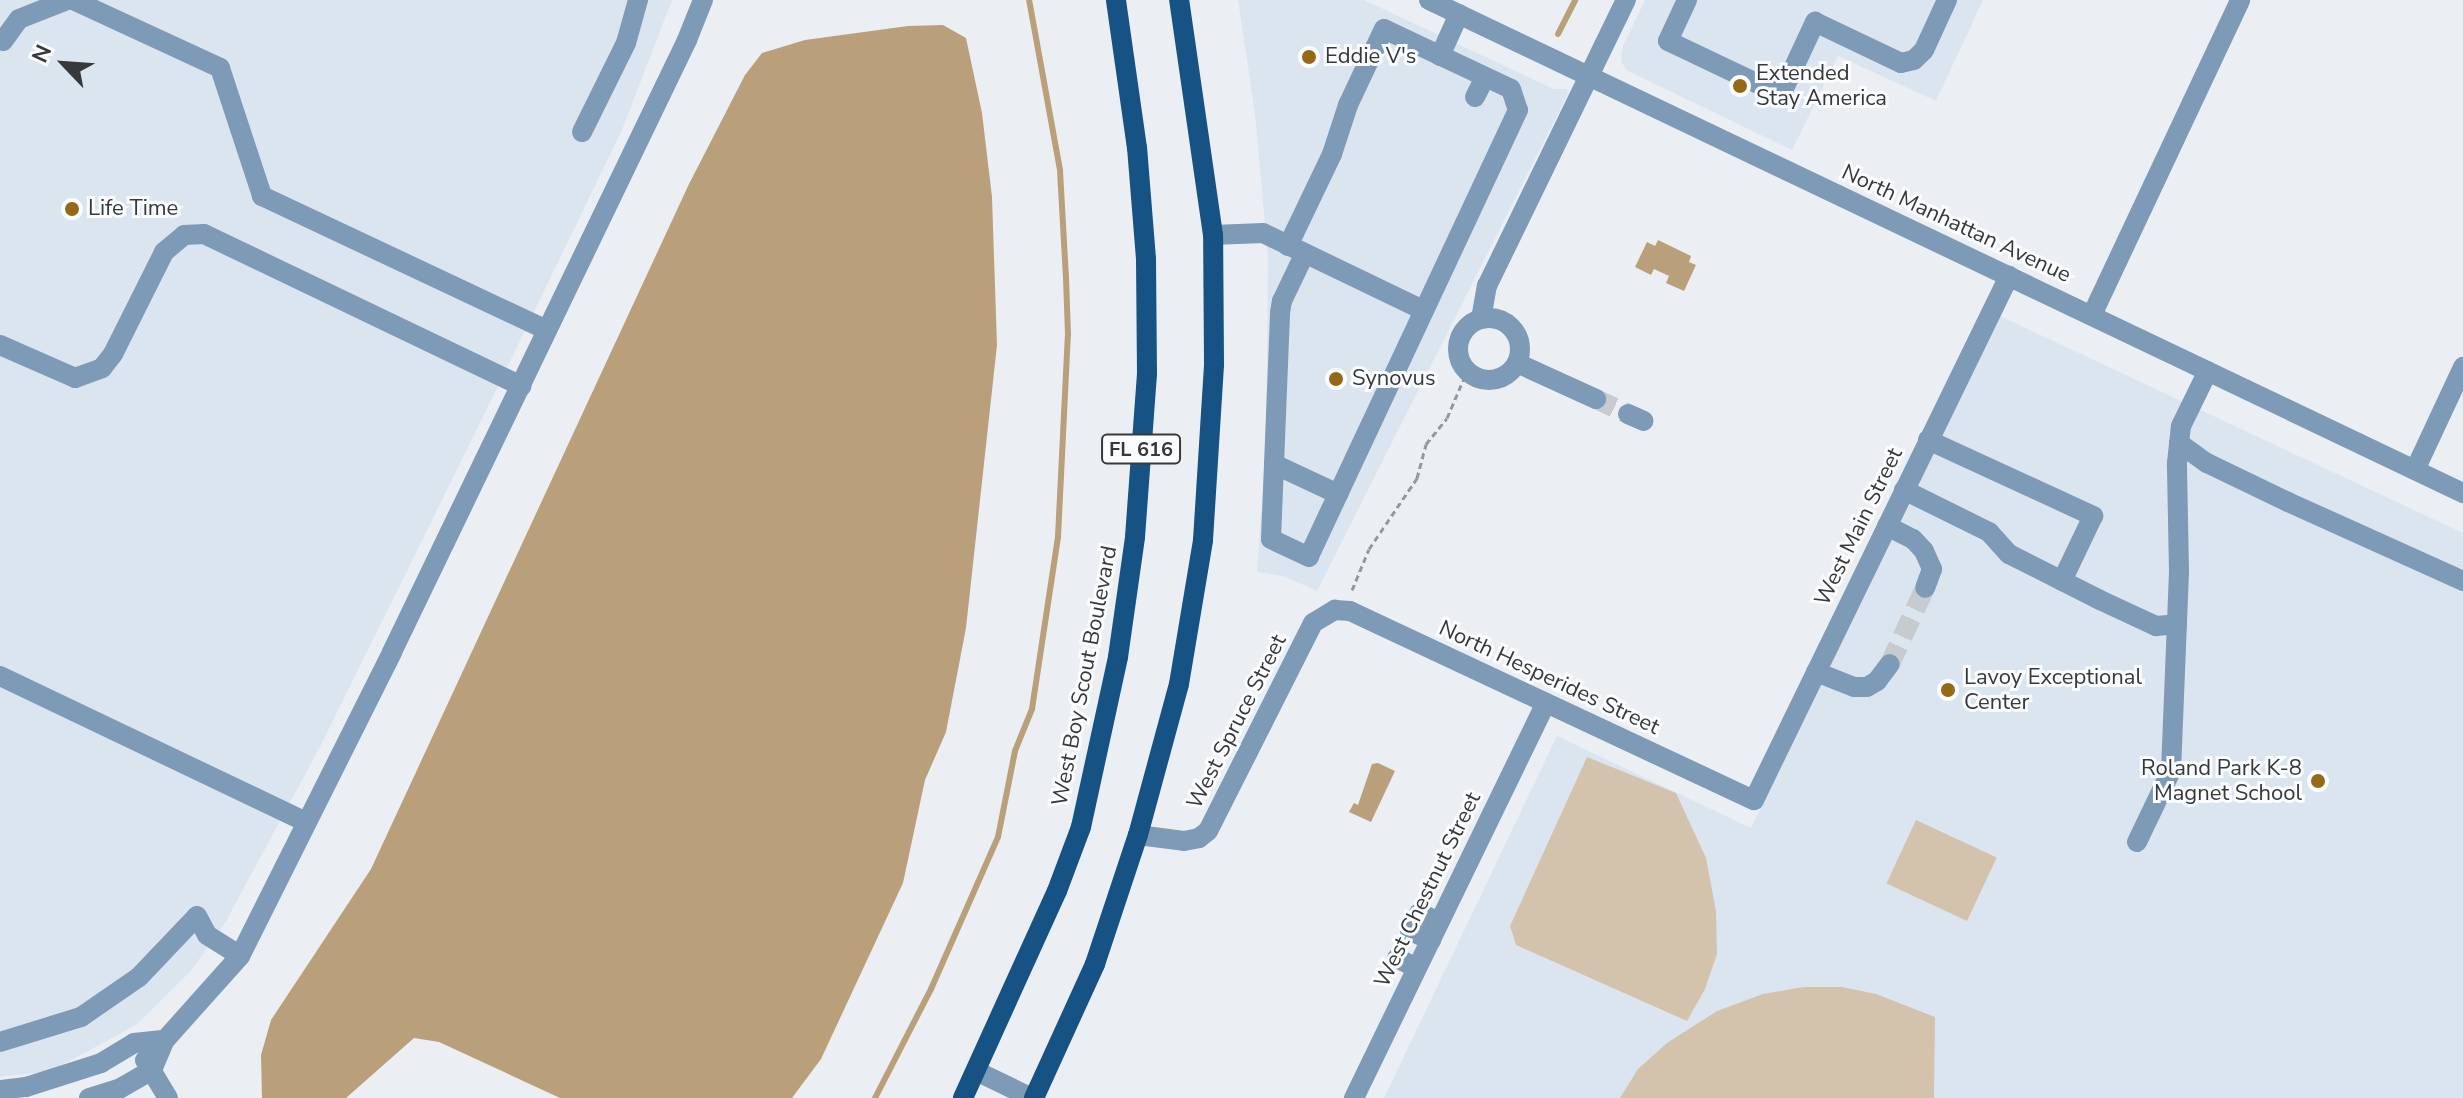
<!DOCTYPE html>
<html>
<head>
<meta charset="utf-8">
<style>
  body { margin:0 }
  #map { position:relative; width:2463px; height:1098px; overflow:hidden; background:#ebeff4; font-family:"Nunito Sans",sans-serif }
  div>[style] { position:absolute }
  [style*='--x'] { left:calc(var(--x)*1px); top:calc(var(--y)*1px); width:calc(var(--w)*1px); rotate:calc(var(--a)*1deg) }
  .built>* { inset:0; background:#dbe5f0 }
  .green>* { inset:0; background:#d4c3ac; transform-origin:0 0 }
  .water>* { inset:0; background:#baa07a }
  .stream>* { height:6px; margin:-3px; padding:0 3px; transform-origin:3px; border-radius:3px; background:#baa07a }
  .minor-tunnel>* { height:20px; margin-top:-10px; transform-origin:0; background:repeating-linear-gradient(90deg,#c7cacf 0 20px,transparent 0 30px) }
  .path>* { height:3px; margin-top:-1.5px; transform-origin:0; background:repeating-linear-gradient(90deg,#95989b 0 6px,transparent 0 10px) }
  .minor>* { height:20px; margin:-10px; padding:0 10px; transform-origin:10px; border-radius:10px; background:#7d9ab7 }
  .minor>.ring { margin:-10px; padding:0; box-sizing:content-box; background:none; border:20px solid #7d9ab7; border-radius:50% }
  .major>* { height:20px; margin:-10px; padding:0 10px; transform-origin:10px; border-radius:10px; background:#175284 }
  .dots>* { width:22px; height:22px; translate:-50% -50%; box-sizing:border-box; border:4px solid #fafcfe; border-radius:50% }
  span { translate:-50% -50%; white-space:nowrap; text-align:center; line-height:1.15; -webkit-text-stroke:6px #fafcfe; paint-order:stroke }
  .shield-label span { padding:2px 6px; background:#fafcfe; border:2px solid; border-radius:6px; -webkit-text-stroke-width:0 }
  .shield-label { font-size:20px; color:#37383a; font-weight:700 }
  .poi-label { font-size:22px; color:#37383a }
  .left { translate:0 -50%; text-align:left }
  .right { translate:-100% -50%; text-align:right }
  .street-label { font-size:22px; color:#37383a }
  .north { position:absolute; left:24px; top:24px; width:80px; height:80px; -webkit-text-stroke:6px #fafcfe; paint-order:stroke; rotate:295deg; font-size:22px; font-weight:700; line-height:32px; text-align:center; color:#37383a }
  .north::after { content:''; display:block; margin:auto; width:28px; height:36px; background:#37383a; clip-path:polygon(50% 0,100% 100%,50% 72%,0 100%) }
</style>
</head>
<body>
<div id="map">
  <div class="built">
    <i style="clip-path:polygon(0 0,672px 0,622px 130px,486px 411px,320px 747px,225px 923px,190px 972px,136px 1025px,51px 1071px,0 1077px)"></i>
    <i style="clip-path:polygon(1238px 0,1364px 0,1554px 89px,1567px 89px,1568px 94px,1317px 591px,1283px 576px,1257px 572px,1266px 444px,1268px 257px,1255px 114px)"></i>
    <i style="clip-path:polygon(1645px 0,1983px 0,1936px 101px,1838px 56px,1792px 150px,1626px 70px,1621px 61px,1623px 46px)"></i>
    <i style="clip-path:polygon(2000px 316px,2463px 533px,2463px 1098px,1384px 1098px,1557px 736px,1751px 828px)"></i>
  </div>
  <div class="green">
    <i style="clip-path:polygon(1587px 757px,1676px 793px,1706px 858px,1716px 911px,1717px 954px,1705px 989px,1687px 1021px,1516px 945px,1510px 926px)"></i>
    <i style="left:1916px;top:820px;width:89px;height:70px;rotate:25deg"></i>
    <i style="clip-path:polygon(1803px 987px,1842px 987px,1876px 994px,1935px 1017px,1934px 1098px,1620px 1098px,1638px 1069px,1667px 1043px,1717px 1011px,1763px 994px)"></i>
  </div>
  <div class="water">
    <i style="clip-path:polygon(943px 25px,966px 38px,982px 113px,992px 197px,997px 345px,966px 628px,946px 732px,925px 780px,903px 883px,821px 1059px,792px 1098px,560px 1098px,439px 1042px,414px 1038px,346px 1098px,262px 1098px,261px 1055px,271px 1020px,371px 869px,689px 184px,745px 75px,762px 53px,805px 40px,908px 26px)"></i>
    <i style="clip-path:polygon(1658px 240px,1691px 256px,1689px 262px,1696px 265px,1684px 291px,1666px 283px,1669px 276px,1654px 269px,1651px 275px,1635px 267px,1647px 242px,1655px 246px)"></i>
    <i style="clip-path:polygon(1378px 763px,1395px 771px,1371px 822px,1349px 812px,1354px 803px,1358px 805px,1372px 764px)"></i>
  </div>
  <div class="stream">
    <i style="--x:1558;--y:34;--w:38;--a:-63"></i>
    <i style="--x:875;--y:1098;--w:123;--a:-62.8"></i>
    <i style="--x:931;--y:989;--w:166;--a:-66.2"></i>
    <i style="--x:998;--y:837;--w:88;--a:-78.8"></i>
    <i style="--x:1015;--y:751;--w:45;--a:-68"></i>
    <i style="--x:1032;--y:709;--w:174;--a:-81.4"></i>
    <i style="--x:1058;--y:537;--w:202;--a:-87.2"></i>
    <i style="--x:1068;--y:335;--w:57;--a:-92"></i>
    <i style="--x:1066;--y:278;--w:108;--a:-93.2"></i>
    <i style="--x:1060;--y:170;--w:173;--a:-100.3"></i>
  </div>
  <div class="minor-tunnel">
    <i style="--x:1596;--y:399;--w:35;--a:25"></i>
    <i style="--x:1890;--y:664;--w:84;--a:-65.3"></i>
  </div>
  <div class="path">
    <i style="--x:1352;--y:590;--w:44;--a:-67.5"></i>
    <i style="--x:1369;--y:549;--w:86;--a:-55.9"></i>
    <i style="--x:1417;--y:478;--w:35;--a:-75"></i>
    <i style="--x:1426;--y:444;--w:33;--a:-51"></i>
    <i style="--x:1447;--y:418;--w:51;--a:-66.9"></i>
  </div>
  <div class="minor">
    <i style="--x:73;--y:0;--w:162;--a:24.8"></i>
    <i style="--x:220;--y:68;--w:135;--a:71.8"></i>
    <i style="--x:262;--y:196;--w:315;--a:25.2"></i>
    <i style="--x:1429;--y:0;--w:1146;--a:25.49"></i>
    <i style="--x:1687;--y:0;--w:45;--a:114.9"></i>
    <i style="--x:1668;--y:41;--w:125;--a:25.5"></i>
    <i style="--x:1781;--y:95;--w:81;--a:-65"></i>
    <i style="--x:1815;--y:22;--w:95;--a:25.5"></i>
    <i style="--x:1901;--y:63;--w:13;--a:-13"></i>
    <i style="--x:1914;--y:60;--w:14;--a:-45"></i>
    <i style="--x:1924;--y:50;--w:55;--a:-65.3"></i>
    <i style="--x:3;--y:41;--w:27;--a:-54"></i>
    <i style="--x:19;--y:19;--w:52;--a:-21.6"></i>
    <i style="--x:1440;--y:56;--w:46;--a:-65.7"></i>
    <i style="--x:1475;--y:97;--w:22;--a:-63"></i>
    <i style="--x:582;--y:132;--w:99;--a:-63.7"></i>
    <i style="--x:626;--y:43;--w:45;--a:-74.4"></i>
    <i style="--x:1213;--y:235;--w:50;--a:-2.3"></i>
    <i style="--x:1263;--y:233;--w:178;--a:25.7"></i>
    <i style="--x:1288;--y:246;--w:102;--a:-64.4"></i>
    <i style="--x:1332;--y:154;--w:52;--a:-71.9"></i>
    <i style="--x:1348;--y:105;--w:84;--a:-64.7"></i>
    <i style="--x:1384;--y:29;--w:140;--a:25.3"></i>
    <i style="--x:1511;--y:89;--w:22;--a:72"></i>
    <i style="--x:1518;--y:110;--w:493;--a:115.1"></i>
    <i style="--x:1309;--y:557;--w:42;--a:-154.7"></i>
    <i style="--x:1271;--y:539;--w:226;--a:-87.7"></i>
    <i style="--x:1280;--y:313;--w:12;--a:-81"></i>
    <i style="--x:1282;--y:301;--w:53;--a:-64.4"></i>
    <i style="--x:2092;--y:315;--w:348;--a:-64.8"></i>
    <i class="ring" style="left:1458px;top:318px;width:42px;height:42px"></i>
    <i style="--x:1481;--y:319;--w:34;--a:-80"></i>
    <i style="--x:1487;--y:286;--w:318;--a:-64.1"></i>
    <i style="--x:0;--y:345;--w:82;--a:23.7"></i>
    <i style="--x:75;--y:378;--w:29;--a:-20"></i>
    <i style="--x:102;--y:368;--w:18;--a:-52"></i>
    <i style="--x:113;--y:354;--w:114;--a:-63.4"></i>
    <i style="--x:164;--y:252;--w:26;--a:-40"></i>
    <i style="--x:184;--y:235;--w:20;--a:-3"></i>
    <i style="--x:204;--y:234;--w:352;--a:25.6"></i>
    <i style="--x:1517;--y:363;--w:87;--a:24.5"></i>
    <i style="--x:1628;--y:414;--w:17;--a:24"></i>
    <i style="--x:1928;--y:440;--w:182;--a:24.7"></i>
    <i style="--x:2093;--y:516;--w:72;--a:115.5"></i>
    <i style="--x:2179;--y:443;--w:34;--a:36"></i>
    <i style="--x:2207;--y:463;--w:90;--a:25.7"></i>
    <i style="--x:2288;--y:502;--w:192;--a:24.3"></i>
    <i style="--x:1274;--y:464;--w:71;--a:25.1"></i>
    <i style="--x:2415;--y:470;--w:114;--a:-65"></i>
    <i style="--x:1904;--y:490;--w:95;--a:26.3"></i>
    <i style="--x:1989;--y:532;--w:30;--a:48"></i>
    <i style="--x:2009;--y:554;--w:102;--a:26.8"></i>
    <i style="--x:2100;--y:600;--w:62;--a:24.9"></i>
    <i style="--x:2156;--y:626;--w:21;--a:-5"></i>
    <i style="--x:1887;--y:526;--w:29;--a:27"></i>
    <i style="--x:1913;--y:539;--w:16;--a:47"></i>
    <i style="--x:1924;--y:551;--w:20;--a:66"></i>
    <i style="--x:1932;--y:569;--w:20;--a:110"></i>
    <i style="--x:1816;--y:672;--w:41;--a:21.5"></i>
    <i style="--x:1854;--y:687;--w:13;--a:0"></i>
    <i style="--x:1867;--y:687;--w:12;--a:-31"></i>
    <i style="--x:1877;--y:681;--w:21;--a:-53"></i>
    <i style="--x:0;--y:676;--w:339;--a:25.5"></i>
    <i style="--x:1138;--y:835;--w:46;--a:7.4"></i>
    <i style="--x:1184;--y:841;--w:15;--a:-11"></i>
    <i style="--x:1199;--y:838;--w:11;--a:-38"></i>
    <i style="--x:1208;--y:831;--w:233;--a:-63.2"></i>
    <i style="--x:1313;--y:623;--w:26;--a:-31"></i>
    <i style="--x:1335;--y:610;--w:15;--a:4"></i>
    <i style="--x:1350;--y:611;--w:446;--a:25.1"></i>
    <i style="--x:1754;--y:800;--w:583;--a:-64.05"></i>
    <i style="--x:2137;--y:842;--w:79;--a:-64.4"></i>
    <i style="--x:2171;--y:771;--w:199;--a:-87.7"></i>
    <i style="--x:2179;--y:572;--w:109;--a:-91.1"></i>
    <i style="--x:2177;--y:463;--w:37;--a:-84"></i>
    <i style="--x:2181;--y:426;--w:61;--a:-63.9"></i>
    <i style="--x:1419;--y:913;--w:22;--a:24"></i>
    <i style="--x:1410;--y:931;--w:23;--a:23"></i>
    <i style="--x:1397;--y:958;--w:22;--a:27"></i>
    <i style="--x:0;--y:1042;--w:85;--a:-17.2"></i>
    <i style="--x:81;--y:1017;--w:70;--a:-34.6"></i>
    <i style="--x:139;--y:977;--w:84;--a:-46.4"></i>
    <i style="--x:197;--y:916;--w:21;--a:62"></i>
    <i style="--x:207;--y:935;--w:39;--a:32"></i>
    <i style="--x:145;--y:1060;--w:44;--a:58.8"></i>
    <i style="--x:976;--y:1071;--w:62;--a:25.7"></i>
    <i style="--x:0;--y:1090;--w:26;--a:-7"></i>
    <i style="--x:26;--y:1087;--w:79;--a:-17.7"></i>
    <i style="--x:101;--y:1063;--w:39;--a:-31"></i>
    <i style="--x:134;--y:1043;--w:31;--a:-6"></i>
    <i style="--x:89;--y:1098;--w:31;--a:-17"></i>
    <i style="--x:119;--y:1089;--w:38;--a:-30"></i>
    <i style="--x:152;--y:1070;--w:33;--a:-67"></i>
    <i style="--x:165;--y:1040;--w:113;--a:-48.2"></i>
    <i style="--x:240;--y:956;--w:340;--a:-63.4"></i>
    <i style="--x:392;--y:652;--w:679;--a:-64.26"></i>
    <i style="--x:687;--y:40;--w:43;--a:-68.2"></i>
    <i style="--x:1354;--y:1098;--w:439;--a:-64.1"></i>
  </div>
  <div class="major">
    <i style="--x:963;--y:1098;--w:227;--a:-65.6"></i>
    <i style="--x:1057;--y:891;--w:68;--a:-69.4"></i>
    <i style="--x:1081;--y:827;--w:174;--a:-77.7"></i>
    <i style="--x:1118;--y:657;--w:121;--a:-81.9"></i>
    <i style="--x:1135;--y:537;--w:163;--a:-85.8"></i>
    <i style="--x:1147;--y:374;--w:115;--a:-90.5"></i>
    <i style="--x:1146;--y:259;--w:111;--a:-94.6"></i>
    <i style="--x:1137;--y:148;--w:149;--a:-98.1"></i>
    <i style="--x:1034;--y:1098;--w:147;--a:-65.5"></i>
    <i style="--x:1095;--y:964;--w:136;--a:-71.6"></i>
    <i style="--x:1138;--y:835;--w:156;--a:-74.8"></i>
    <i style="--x:1179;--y:684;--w:146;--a:-80.5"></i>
    <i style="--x:1203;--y:540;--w:176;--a:-86.4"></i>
    <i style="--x:1214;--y:364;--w:129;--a:-90.4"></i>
    <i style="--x:1213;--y:235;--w:237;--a:-98.2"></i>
  </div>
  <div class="dots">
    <i style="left:1309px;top:57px;background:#956916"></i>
    <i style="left:1740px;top:86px;background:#956916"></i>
    <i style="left:72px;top:209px;background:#956916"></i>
    <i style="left:1336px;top:379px;background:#956916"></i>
    <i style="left:1948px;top:690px;background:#956916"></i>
    <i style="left:2318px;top:781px;background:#956916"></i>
  </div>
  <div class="shield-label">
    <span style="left:1141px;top:449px">FL 616</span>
  </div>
  <div class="poi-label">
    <span class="left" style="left:1325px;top:57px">Eddie V's</span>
    <span class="left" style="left:1756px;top:86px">Extended<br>Stay America</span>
    <span class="left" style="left:88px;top:209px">Life Time</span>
    <span class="left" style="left:1352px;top:379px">Synovus</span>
    <span class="left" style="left:1964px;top:690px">Lavoy Exceptional<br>Center</span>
    <span class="right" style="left:2302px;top:781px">Roland Park K-8<br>Magnet School</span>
  </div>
  <div class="street-label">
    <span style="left:1956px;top:224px;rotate:25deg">North Manhattan Avenue</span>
    <span style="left:1859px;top:527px;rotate:-64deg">West Main Street</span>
    <span style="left:1085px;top:676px;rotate:-79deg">West Boy Scout Boulevard</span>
    <span style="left:1549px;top:678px;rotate:25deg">North Hesperides Street</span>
    <span style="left:1237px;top:722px;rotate:-63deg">West Spruce Street</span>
    <span style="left:1428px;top:890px;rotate:-64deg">West Chestnut Street</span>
  </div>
  <div class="north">N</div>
</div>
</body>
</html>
